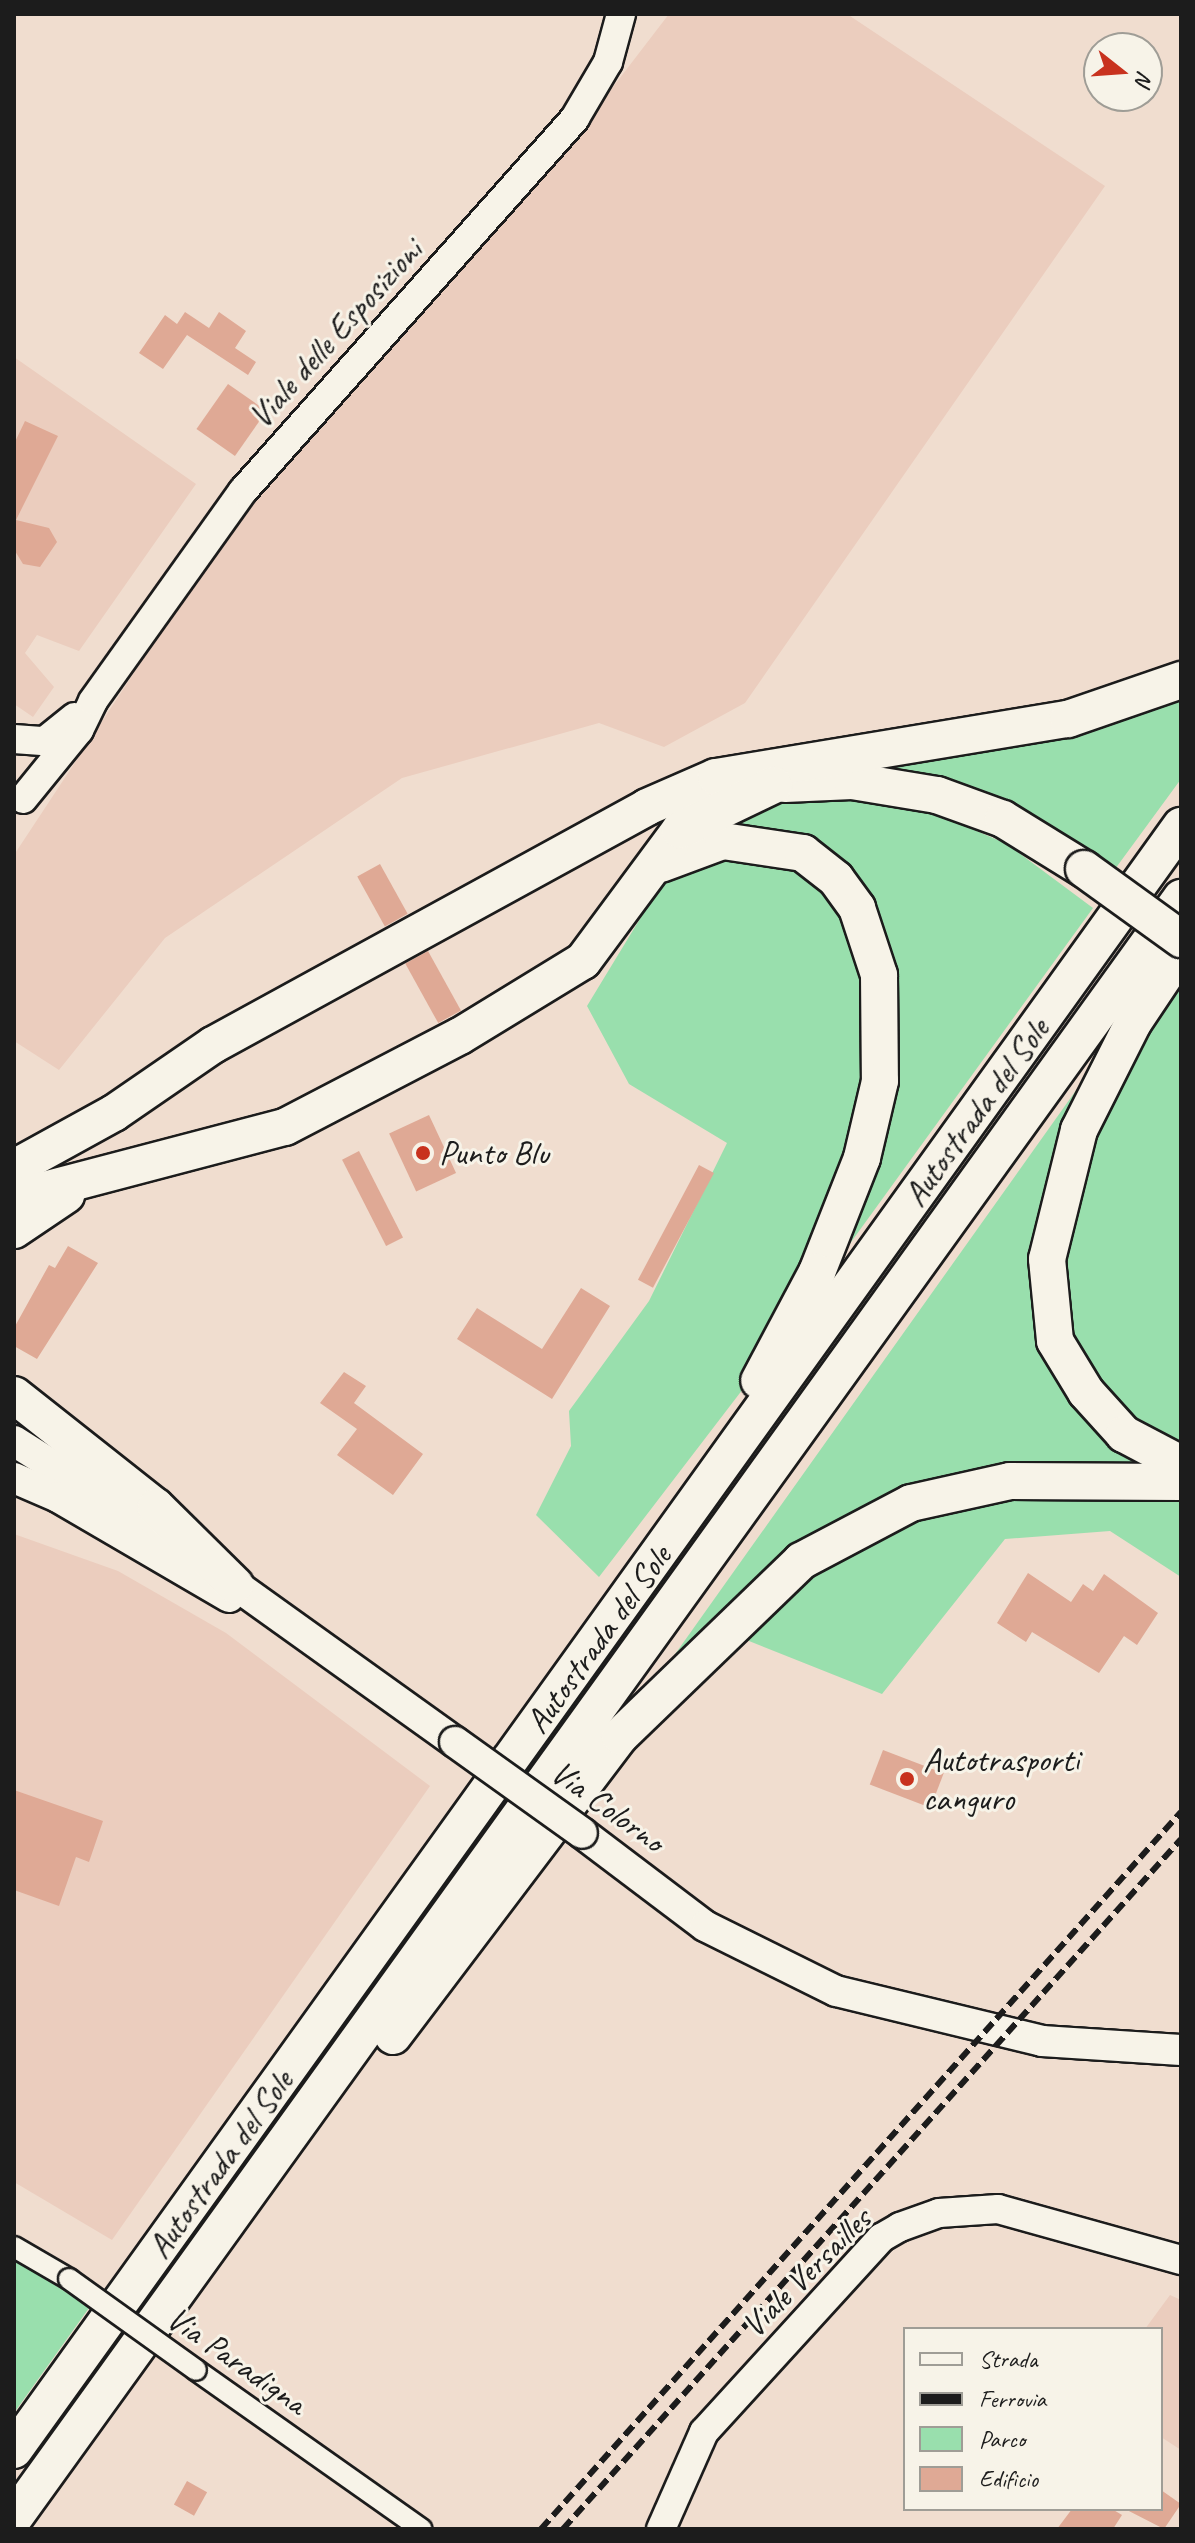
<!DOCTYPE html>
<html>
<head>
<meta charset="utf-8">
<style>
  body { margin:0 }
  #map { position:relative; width:1195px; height:2543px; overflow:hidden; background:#f0ddcf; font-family:Caveat,sans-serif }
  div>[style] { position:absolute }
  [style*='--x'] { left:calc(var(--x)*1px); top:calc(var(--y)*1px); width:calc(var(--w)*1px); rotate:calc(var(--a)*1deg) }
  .built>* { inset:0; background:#ebcdbe }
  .green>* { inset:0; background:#99dfad }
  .building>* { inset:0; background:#dfa995; transform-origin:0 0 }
  .roads { filter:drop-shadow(2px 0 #1c1c1c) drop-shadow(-2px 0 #1c1c1c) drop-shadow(0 2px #1c1c1c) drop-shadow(0 -2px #1c1c1c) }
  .street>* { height:20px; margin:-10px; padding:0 10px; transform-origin:10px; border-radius:10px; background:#f7f3e8 }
  .secondary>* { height:28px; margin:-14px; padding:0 14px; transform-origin:14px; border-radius:14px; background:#f7f3e8 }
  .primary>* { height:30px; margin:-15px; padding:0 15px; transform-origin:15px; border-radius:15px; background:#f7f3e8 }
  .highway>* { height:36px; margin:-18px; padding:0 18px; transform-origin:18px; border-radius:18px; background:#f7f3e8 }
  .rail>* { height:6px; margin-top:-3px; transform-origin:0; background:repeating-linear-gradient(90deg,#1c1c1c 0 12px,transparent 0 18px) }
  .bridges { filter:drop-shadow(2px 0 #1c1c1c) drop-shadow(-2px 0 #1c1c1c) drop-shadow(0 2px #1c1c1c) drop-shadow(0 -2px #1c1c1c) }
  .street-bridge>* { height:20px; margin:-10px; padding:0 10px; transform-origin:10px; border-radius:10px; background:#f7f3e8 }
  .primary-bridge>* { height:30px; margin:-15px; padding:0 15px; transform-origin:15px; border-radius:15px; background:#f7f3e8 }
  .highway-bridge>* { height:36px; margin:-18px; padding:0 18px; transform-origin:18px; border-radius:18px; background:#f7f3e8 }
  .dots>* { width:22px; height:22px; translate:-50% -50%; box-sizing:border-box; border:4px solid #f7f3e8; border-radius:50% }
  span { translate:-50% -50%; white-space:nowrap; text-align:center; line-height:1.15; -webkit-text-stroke:6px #f7f3e8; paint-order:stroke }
  .street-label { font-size:34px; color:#1c1c1c }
  .poi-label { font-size:34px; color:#1c1c1c }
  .left { translate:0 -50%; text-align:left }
  .frame { position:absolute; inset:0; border:16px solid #1c1c1c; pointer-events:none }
  .legend { position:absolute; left:903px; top:2327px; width:260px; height:184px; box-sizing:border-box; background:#f7f3e8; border:2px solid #9f9d96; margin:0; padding:10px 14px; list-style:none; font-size:24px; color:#1c1c1c }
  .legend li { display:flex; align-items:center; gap:16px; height:40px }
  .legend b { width:40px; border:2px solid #9f9d96 }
  .north { position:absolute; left:1083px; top:32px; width:80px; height:80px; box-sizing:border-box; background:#f7f3e8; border:2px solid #9f9d96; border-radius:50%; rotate:107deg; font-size:22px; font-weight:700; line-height:32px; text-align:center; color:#1c1c1c }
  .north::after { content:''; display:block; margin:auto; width:28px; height:36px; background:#c8321e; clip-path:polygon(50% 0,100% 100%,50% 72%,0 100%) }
</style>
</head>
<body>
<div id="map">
  <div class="built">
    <i style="clip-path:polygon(669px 14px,847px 14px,1105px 186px,745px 703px,664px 747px,599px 723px,402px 778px,165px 938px,59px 1070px,14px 1041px,14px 855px,238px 515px,603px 100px)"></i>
    <i style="clip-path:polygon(14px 357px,196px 484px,79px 651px,37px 635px,25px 653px,54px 687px,33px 717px,14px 704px)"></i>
    <i style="clip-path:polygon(14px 1534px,118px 1571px,226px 1633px,430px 1786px,112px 2240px,14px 2182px)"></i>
    <i style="clip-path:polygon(1170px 2295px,1181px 2300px,1181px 2450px,1161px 2437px,1161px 2329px,1145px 2329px)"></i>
  </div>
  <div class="green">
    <i style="clip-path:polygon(1181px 698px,1181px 779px,1107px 880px,1031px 827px,803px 770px,1092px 728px)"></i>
    <i style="clip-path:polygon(826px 795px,914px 804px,1007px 844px,1093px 908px,812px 1296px,890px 1009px,840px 873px,723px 824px,763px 801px)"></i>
    <i style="clip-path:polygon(745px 851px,794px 864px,838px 902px,861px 964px,870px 1039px,857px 1130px,824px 1229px,746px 1385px,599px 1577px,536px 1515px,571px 1446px,569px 1411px,649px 1301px,727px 1143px,629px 1084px,587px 1006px,669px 871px)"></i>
    <i style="clip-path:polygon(1181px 975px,1181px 1452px,1106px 1406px,1061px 1321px,1068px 1197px,1115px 1078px)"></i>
    <i style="clip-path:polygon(1094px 1065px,1045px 1187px,1034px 1308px,1152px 1466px,873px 1506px,651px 1688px)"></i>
    <i style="clip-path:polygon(1181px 1489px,1181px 1577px,1110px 1531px,1005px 1539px,882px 1694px,734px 1635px,810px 1566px,900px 1517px,1008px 1490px)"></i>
    <i style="clip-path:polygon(14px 2257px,89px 2308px,14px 2413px)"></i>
  </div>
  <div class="building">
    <i style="clip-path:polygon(185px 312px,209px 328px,219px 312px,246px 331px,235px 348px,256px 362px,248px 375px,187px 335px,163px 369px,139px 353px,165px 315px,177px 324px)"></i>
    <i style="left:228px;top:384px;width:47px;height:55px;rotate:35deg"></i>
    <i style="clip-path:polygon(25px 421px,58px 436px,16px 520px,49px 528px,57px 542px,40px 567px,23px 564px,15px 551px,14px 444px)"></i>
    <i style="left:380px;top:864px;width:57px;height:26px;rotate:61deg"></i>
    <i style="left:428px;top:951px;width:68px;height:26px;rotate:61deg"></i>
    <i style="left:429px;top:1115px;width:64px;height:44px;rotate:65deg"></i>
    <i style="left:359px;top:1151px;width:97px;height:19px;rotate:63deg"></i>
    <i style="left:699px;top:1165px;width:17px;height:130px;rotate:28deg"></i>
    <i style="clip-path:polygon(68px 1246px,98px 1263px,37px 1359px,14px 1346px,14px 1328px,49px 1265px,55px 1268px)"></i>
    <i style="clip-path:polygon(581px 1288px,610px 1306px,552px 1399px,457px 1339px,477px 1308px,542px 1349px)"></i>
    <i style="clip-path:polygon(344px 1372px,366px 1386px,354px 1403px,423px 1454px,393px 1495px,337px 1455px,357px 1429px,320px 1403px)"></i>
    <i style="clip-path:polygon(1028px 1573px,1071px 1602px,1083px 1584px,1093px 1591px,1104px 1574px,1158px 1613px,1137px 1645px,1124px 1636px,1099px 1673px,1032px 1632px,1026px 1642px,997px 1623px)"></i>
    <i style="left:883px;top:1750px;width:65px;height:37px;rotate:21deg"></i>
    <i style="clip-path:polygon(14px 1790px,103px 1821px,89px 1862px,76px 1857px,59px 1906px,14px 1890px)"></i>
    <i style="left:187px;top:2481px;width:23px;height:27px;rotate:29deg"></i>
    <i style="clip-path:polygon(1161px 2490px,1181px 2504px,1164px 2529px,1125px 2509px,1161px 2509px)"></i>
    <i style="clip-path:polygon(1072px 2509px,1112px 2509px,1122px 2515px,1113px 2529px,1057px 2529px)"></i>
  </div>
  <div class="roads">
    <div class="street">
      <i style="--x:14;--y:2247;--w:64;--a:30.2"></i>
      <i style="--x:196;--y:2370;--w:276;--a:35.2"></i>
    </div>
    <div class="secondary">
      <i style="--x:14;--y:739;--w:31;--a:4"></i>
      <i style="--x:45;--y:741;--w:38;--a:-39"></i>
      <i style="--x:23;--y:799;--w:89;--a:-50.9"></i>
      <i style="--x:79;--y:730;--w:32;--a:-64"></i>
      <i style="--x:93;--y:701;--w:258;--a:-54.5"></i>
      <i style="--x:243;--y:491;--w:499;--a:-48.3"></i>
      <i style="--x:575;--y:118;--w:65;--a:-59.5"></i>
      <i style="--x:608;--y:62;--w:50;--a:-74.8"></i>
      <i style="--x:661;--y:2529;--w:106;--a:-66.1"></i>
      <i style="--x:704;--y:2432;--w:263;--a:-47.6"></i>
      <i style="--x:881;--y:2238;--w:22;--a:-30"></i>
      <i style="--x:900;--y:2227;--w:41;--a:-19.7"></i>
      <i style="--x:939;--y:2213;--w:59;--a:-3.9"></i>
      <i style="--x:998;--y:2209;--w:190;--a:15.6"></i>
    </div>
    <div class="primary">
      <i style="--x:14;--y:1441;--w:196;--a:32.3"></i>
      <i style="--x:14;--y:1478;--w:48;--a:23.4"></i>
      <i style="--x:58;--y:1497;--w:198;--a:30.3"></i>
      <i style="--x:216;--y:1571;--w:294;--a:35.6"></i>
      <i style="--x:582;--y:1833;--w:154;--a:37.1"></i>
      <i style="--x:705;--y:1926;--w:146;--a:26.4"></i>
      <i style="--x:836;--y:1991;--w:212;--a:13.6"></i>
      <i style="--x:1042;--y:2041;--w:139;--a:3.7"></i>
    </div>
    <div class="highway">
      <i style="--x:785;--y:784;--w:67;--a:-2.6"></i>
      <i style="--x:852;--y:781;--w:86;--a:9.4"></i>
      <i style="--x:937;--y:795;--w:70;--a:20"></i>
      <i style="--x:1003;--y:819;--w:95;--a:31.7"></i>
      <i style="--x:661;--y:864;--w:66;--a:-20.4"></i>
      <i style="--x:723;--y:841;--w:81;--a:8.5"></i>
      <i style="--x:803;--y:853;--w:42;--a:38.2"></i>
      <i style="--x:836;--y:879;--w:36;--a:54"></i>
      <i style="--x:857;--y:908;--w:71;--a:71.8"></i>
      <i style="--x:879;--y:975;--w:106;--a:89.5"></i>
      <i style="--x:880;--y:1081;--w:79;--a:103.2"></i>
      <i style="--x:862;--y:1158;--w:123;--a:111.5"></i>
      <i style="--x:817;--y:1272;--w:123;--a:118"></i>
      <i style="--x:1181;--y:951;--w:87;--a:123.7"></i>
      <i style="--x:1133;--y:1023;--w:120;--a:116.8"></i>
      <i style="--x:1079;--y:1130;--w:133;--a:103.9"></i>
      <i style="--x:1047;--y:1259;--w:82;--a:84.4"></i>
      <i style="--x:1055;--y:1341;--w:60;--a:58.7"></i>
      <i style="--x:1086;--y:1392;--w:57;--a:47.9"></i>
      <i style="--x:1124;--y:1434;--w:64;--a:27.8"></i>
      <i style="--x:14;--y:1168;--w:114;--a:-28.8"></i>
      <i style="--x:114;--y:1113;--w:120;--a:-34.5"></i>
      <i style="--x:213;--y:1045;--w:495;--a:-28.7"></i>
      <i style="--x:647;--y:807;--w:75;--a:-23.5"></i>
      <i style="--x:716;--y:777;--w:357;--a:-9.4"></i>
      <i style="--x:1068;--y:719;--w:120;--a:-19"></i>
      <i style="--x:14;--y:1198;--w:280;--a:-14.7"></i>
      <i style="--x:285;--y:1127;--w:197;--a:-27.5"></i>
      <i style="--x:460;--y:1036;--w:144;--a:-31.4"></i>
      <i style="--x:583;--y:961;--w:163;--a:-53.5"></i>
      <i style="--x:680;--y:830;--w:104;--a:-25.6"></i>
      <i style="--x:14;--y:1230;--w:63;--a:-33.9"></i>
      <i style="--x:14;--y:1395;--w:181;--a:38.3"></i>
      <i style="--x:156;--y:1507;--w:111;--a:44.6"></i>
      <i style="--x:393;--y:2036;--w:376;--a:-52.9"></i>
      <i style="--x:620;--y:1736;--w:252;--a:-44"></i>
      <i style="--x:801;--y:1561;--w:124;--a:-27.8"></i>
      <i style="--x:911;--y:1503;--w:101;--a:-12.5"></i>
      <i style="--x:1010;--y:1481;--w:171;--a:0.3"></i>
      <i style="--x:14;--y:2450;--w:2000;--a:-54.3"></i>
      <i style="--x:14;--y:2518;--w:1997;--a:-54.23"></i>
    </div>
  </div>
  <div class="rail">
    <i style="--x:541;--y:2529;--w:961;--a:-48.25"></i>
    <i style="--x:563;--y:2529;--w:926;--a:-48.15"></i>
  </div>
  <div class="bridges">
    <div class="street-bridge">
      <i style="--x:69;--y:2279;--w:156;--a:35.6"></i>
    </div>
    <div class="primary-bridge">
      <i style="--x:455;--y:1742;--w:156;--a:35.6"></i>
    </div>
    <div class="highway-bridge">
      <i style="--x:1084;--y:869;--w:120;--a:35.8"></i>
    </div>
  </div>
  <div class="dots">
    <i style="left:423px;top:1153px;background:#c8321e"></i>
    <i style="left:907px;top:1779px;background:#c8321e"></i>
  </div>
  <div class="street-label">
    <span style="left:335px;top:333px;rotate:-48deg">Viale delle Esposizioni</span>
    <span style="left:976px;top:1112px;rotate:-54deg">Autostrada del Sole</span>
    <span style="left:598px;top:1639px;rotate:-54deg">Autostrada del Sole</span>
    <span style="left:608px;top:1806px;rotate:36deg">Via Colorno</span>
    <span style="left:220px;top:2164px;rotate:-54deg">Autostrada del Sole</span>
    <span style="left:806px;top:2272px;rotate:-45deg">Viale Versailles</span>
    <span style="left:237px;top:2360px;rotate:35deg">Via Paradigna</span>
  </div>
  <div class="poi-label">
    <span class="left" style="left:439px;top:1153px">Punto Blu</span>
    <span class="left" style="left:923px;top:1779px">Autotrasporti<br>canguro</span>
  </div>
  <div class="frame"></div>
  <ul class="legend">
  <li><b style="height:10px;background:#f7f3e8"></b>Strada</li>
  <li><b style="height:10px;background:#1c1c1c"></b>Ferrovia</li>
  <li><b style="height:22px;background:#99dfad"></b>Parco</li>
  <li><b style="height:22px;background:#dfa995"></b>Edificio</li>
  </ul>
  <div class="north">N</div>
</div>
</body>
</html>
